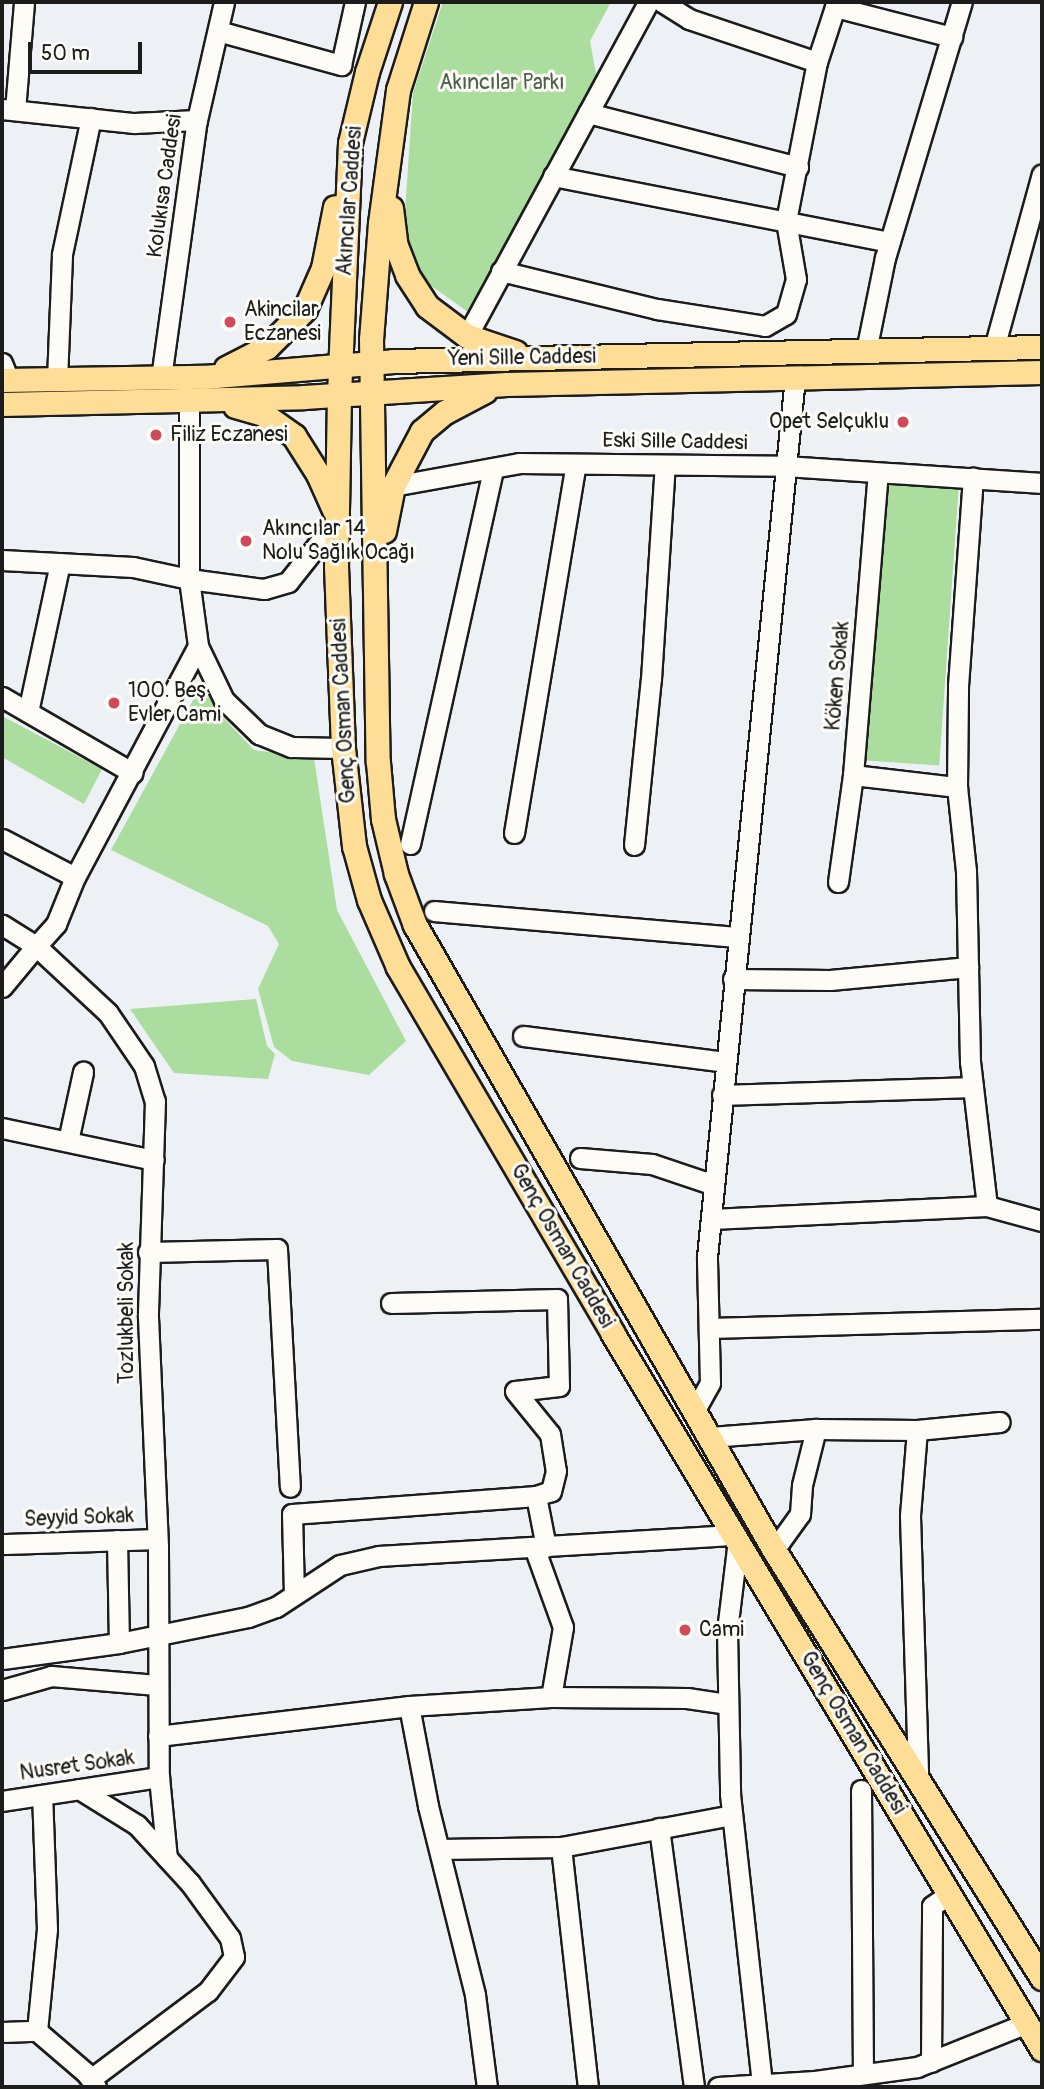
<!DOCTYPE html>
<html>
<head>
<meta charset="utf-8">
<style>
  body { margin:0 }
  #map { position:relative; width:1044px; height:2089px; overflow:hidden; background:#edf1f6; font-family:Pangolin,sans-serif }
  div>[style] { position:absolute }
  [style*='--x'] { left:calc(var(--x)*1px); top:calc(var(--y)*1px); width:calc(var(--w)*1px); rotate:calc(var(--a)*1deg) }
  .green>* { inset:0; background:#aadd9e; transform-origin:0 0 }
  .roads { filter:drop-shadow(2px 0 #1c1c1c) drop-shadow(-2px 0 #1c1c1c) drop-shadow(0 2px #1c1c1c) drop-shadow(0 -2px #1c1c1c) }
  .minor>* { height:19px; margin:-9.5px; padding:0 9.5px; transform-origin:9.5px; border-radius:9.5px; background:#fdfcf7 }
  .major>* { height:23px; margin:-11.5px; padding:0 11.5px; transform-origin:11.5px; border-radius:11.5px; background:#fedd96 }
  .dots>* { width:19px; height:19px; translate:-50% -50%; box-sizing:border-box; border:4px solid #fdfcf7; border-radius:50% }
  span { translate:-50% -50%; white-space:nowrap; text-align:center; line-height:1.15; -webkit-text-stroke:6px #fdfcf7; paint-order:stroke }
  .park-label { font-size:21px; color:#4e604a }
  .street-label { font-size:21px; color:#1c1c1c }
  .poi-label { font-size:21px; color:#1c1c1c }
  .left { translate:0 -50%; text-align:left }
  .right { translate:-100% -50%; text-align:right }
  .frame { position:absolute; inset:0; border:4px solid #1c1c1c; pointer-events:none }
  .scale { position:absolute; left:28px; top:42px; width:114px; height:32px; box-sizing:border-box; border:4px solid #1c1c1c; border-top:0; padding-left:9px; font-size:21px; line-height:24px; white-space:nowrap; color:#1c1c1c; -webkit-text-stroke:5px #fdfcf7; paint-order:stroke }
</style>
</head>
<body>
<div id="map">
  <div class="green">
    <i style="clip-path:polygon(443px 2px,611px 2px,590px 41px,597px 79px,468px 312px,426px 282px,409px 250px,405px 212px,413px 93px)"></i>
    <i style="left:883px;top:480px;width:76px;height:281px;rotate:4deg"></i>
    <i style="clip-path:polygon(203px 682px,218px 712px,254px 750px,314px 758px,337px 910px,406px 1041px,369px 1075px,292px 1061px,274px 1047px,258px 989px,279px 944px,268px 926px,111px 850px)"></i>
    <i style="clip-path:polygon(4px 717px,102px 769px,84px 804px,2px 757px)"></i>
    <i style="clip-path:polygon(256px 999px,267px 1046px,275px 1054px,268px 1079px,174px 1073px,130px 1009px)"></i>
  </div>
  <div class="roads">
    <div class="minor">
      <i style="--x:662;--y:2;--w:32;--a:32"></i>
      <i style="--x:689;--y:19;--w:135;--a:18.6"></i>
      <i style="--x:218;--y:31;--w:128;--a:15.5"></i>
      <i style="--x:341;--y:65;--w:65;--a:-77.5"></i>
      <i style="--x:2;--y:109;--w:133;--a:6.1"></i>
      <i style="--x:134;--y:123;--w:63;--a:-2.7"></i>
      <i style="--x:15;--y:110;--w:108;--a:-85.2"></i>
      <i style="--x:588;--y:113;--w:217;--a:14.4"></i>
      <i style="--x:553;--y:176;--w:343;--a:11.1"></i>
      <i style="--x:501;--y:271;--w:161;--a:13.7"></i>
      <i style="--x:657;--y:309;--w:109;--a:8.9"></i>
      <i style="--x:765;--y:326;--w:24;--a:-30"></i>
      <i style="--x:786;--y:314;--w:36;--a:-74"></i>
      <i style="--x:796;--y:279;--w:59;--a:-99.8"></i>
      <i style="--x:786;--y:221;--w:162;--a:-79"></i>
      <i style="--x:817;--y:62;--w:58;--a:-71.9"></i>
      <i style="--x:835;--y:7;--w:121;--a:14.4"></i>
      <i style="--x:467;--y:336;--w:380;--a:-61.5"></i>
      <i style="--x:994;--y:348;--w:180;--a:-74.6"></i>
      <i style="--x:866;--y:351;--w:95;--a:-78.5"></i>
      <i style="--x:885;--y:258;--w:267;--a:-73.3"></i>
      <i style="--x:2;--y:363;--w:18;--a:68"></i>
      <i style="--x:161;--y:378;--w:260;--a:-82.1"></i>
      <i style="--x:197;--y:120;--w:121;--a:-77.1"></i>
      <i style="--x:57;--y:380;--w:126;--a:-87.7"></i>
      <i style="--x:62;--y:254;--w:139;--a:-78"></i>
      <i style="--x:189;--y:400;--w:179;--a:90"></i>
      <i style="--x:189;--y:579;--w:76;--a:7.6"></i>
      <i style="--x:264;--y:589;--w:25;--a:-16"></i>
      <i style="--x:288;--y:582;--w:80;--a:-51.6"></i>
      <i style="--x:393;--y:486;--w:128;--a:-10.3"></i>
      <i style="--x:519;--y:463;--w:266;--a:0.6"></i>
      <i style="--x:785;--y:466;--w:258;--a:3.8"></i>
      <i style="--x:2;--y:560;--w:131;--a:3.1"></i>
      <i style="--x:133;--y:567;--w:57;--a:12.1"></i>
      <i style="--x:189;--y:579;--w:68;--a:82.3"></i>
      <i style="--x:198;--y:646;--w:262;--a:118"></i>
      <i style="--x:75;--y:877;--w:51;--a:112"></i>
      <i style="--x:56;--y:924;--w:30;--a:132"></i>
      <i style="--x:36;--y:946;--w:40;--a:-148"></i>
      <i style="--x:198;--y:646;--w:60;--a:64.3"></i>
      <i style="--x:224;--y:700;--w:49;--a:44.2"></i>
      <i style="--x:259;--y:734;--w:35;--a:22"></i>
      <i style="--x:291;--y:747;--w:52;--a:1.1"></i>
      <i style="--x:2;--y:697;--w:151;--a:30.1"></i>
      <i style="--x:28;--y:712;--w:152;--a:-77.9"></i>
      <i style="--x:853;--y:775;--w:105;--a:6.6"></i>
      <i style="--x:514;--y:833;--w:374;--a:-80.5"></i>
      <i style="--x:2;--y:839;--w:82;--a:27.5"></i>
      <i style="--x:410;--y:844;--w:384;--a:-77.5"></i>
      <i style="--x:634;--y:845;--w:167;--a:-84.2"></i>
      <i style="--x:651;--y:679;--w:214;--a:-86.3"></i>
      <i style="--x:838;--y:882;--w:108;--a:-82"></i>
      <i style="--x:853;--y:775;--w:302;--a:-85.3"></i>
      <i style="--x:434;--y:911;--w:303;--a:4.9"></i>
      <i style="--x:733;--y:979;--w:97;--a:0.6"></i>
      <i style="--x:830;--y:980;--w:139;--a:-5.4"></i>
      <i style="--x:2;--y:987;--w:53;--a:-50.3"></i>
      <i style="--x:36;--y:946;--w:98;--a:42.9"></i>
      <i style="--x:108;--y:1013;--w:64;--a:55.8"></i>
      <i style="--x:144;--y:1066;--w:37;--a:73"></i>
      <i style="--x:155;--y:1101;--w:216;--a:91.9"></i>
      <i style="--x:148;--y:1317;--w:230;--a:87.5"></i>
      <i style="--x:158;--y:1547;--w:230;--a:89.8"></i>
      <i style="--x:159;--y:1777;--w:81;--a:84.4"></i>
      <i style="--x:523;--y:1036;--w:204;--a:7.3"></i>
      <i style="--x:722;--y:1095;--w:251;--a:-1.8"></i>
      <i style="--x:2;--y:1128;--w:155;--a:11.9"></i>
      <i style="--x:68;--y:1141;--w:71;--a:-77.7"></i>
      <i style="--x:580;--y:1158;--w:72;--a:4.8"></i>
      <i style="--x:652;--y:1164;--w:65;--a:18.7"></i>
      <i style="--x:987;--y:1206;--w:57;--a:15.3"></i>
      <i style="--x:711;--y:1219;--w:276;--a:-2.7"></i>
      <i style="--x:987;--y:1206;--w:145;--a:-96.7"></i>
      <i style="--x:970;--y:1062;--w:191;--a:-91.2"></i>
      <i style="--x:966;--y:871;--w:84;--a:-96.1"></i>
      <i style="--x:957;--y:787;--w:101;--a:-89.4"></i>
      <i style="--x:958;--y:686;--w:209;--a:-85.9"></i>
      <i style="--x:148;--y:1252;--w:129;--a:-1.3"></i>
      <i style="--x:277;--y:1249;--w:238;--a:86.9"></i>
      <i style="--x:391;--y:1303;--w:166;--a:-1.4"></i>
      <i style="--x:557;--y:1299;--w:87;--a:88.7"></i>
      <i style="--x:559;--y:1386;--w:44;--a:173.5"></i>
      <i style="--x:710;--y:1328;--w:332;--a:-1.6"></i>
      <i style="--x:515;--y:1391;--w:55;--a:50.9"></i>
      <i style="--x:550;--y:1434;--w:37;--a:81"></i>
      <i style="--x:556;--y:1471;--w:21;--a:104"></i>
      <i style="--x:551;--y:1491;--w:16;--a:162"></i>
      <i style="--x:695;--y:1410;--w:31;--a:-61"></i>
      <i style="--x:710;--y:1383;--w:126;--a:-91.4"></i>
      <i style="--x:707;--y:1257;--w:884;--a:-84.29"></i>
      <i style="--x:917;--y:1430;--w:86;--a:94.7"></i>
      <i style="--x:910;--y:1516;--w:260;--a:88.2"></i>
      <i style="--x:710;--y:1437;--w:106;--a:-4.3"></i>
      <i style="--x:816;--y:1429;--w:101;--a:0.6"></i>
      <i style="--x:917;--y:1430;--w:83;--a:-5.5"></i>
      <i style="--x:117;--y:1540;--w:103;--a:88.9"></i>
      <i style="--x:738;--y:1540;--w:92;--a:96.9"></i>
      <i style="--x:727;--y:1631;--w:163;--a:88.9"></i>
      <i style="--x:730;--y:1794;--w:291;--a:83.7"></i>
      <i style="--x:2;--y:1544;--w:155;--a:-1.8"></i>
      <i style="--x:534;--y:1547;--w:85;--a:70.1"></i>
      <i style="--x:563;--y:1627;--w:71;--a:99.7"></i>
      <i style="--x:774;--y:1550;--w:44;--a:-54.2"></i>
      <i style="--x:800;--y:1514;--w:29;--a:-86"></i>
      <i style="--x:802;--y:1485;--w:58;--a:-76"></i>
      <i style="--x:294;--y:1595;--w:81;--a:-91.4"></i>
      <i style="--x:292;--y:1514;--w:245;--a:-4.2"></i>
      <i style="--x:536;--y:1496;--w:52;--a:78.9"></i>
      <i style="--x:2;--y:1659;--w:118;--a:-7.8"></i>
      <i style="--x:119;--y:1643;--w:132;--a:-11.4"></i>
      <i style="--x:248;--y:1617;--w:30;--a:-20"></i>
      <i style="--x:276;--y:1607;--w:77;--a:-33.3"></i>
      <i style="--x:340;--y:1565;--w:40;--a:-13"></i>
      <i style="--x:379;--y:1556;--w:357;--a:-3.4"></i>
      <i style="--x:2;--y:1690;--w:51;--a:-15.9"></i>
      <i style="--x:51;--y:1676;--w:106;--a:4.9"></i>
      <i style="--x:409;--y:1706;--w:102;--a:79.2"></i>
      <i style="--x:428;--y:1806;--w:195;--a:76"></i>
      <i style="--x:475;--y:1995;--w:93;--a:82.6"></i>
      <i style="--x:158;--y:1736;--w:253;--a:-6.8"></i>
      <i style="--x:409;--y:1706;--w:142;--a:-3.6"></i>
      <i style="--x:551;--y:1697;--w:136;--a:0.4"></i>
      <i style="--x:687;--y:1698;--w:40;--a:8.5"></i>
      <i style="--x:79;--y:1789;--w:68;--a:31.8"></i>
      <i style="--x:137;--y:1825;--w:79;--a:47.6"></i>
      <i style="--x:190;--y:1883;--w:68;--a:54"></i>
      <i style="--x:230;--y:1938;--w:19;--a:78"></i>
      <i style="--x:234;--y:1957;--w:43;--a:127.4"></i>
      <i style="--x:208;--y:1991;--w:146;--a:143.1"></i>
      <i style="--x:861;--y:1790;--w:284;--a:89.6"></i>
      <i style="--x:2;--y:1801;--w:159;--a:-8.7"></i>
      <i style="--x:659;--y:1828;--w:261;--a:82.3"></i>
      <i style="--x:561;--y:1847;--w:242;--a:83.6"></i>
      <i style="--x:440;--y:1849;--w:121;--a:-0.9"></i>
      <i style="--x:561;--y:1847;--w:174;--a:-10.6"></i>
      <i style="--x:37;--y:2031;--w:102;--a:-84.4"></i>
      <i style="--x:47;--y:1929;--w:134;--a:-92.1"></i>
      <i style="--x:2;--y:2032;--w:35;--a:-2"></i>
      <i style="--x:37;--y:2031;--w:65;--a:40.6"></i>
      <i style="--x:86;--y:2073;--w:17;--a:54"></i>
      <i style="--x:931;--y:2062;--w:156;--a:-89.6"></i>
      <i style="--x:932;--y:1906;--w:21;--a:-35"></i>
      <i style="--x:718;--y:2087;--w:97;--a:-3.5"></i>
      <i style="--x:815;--y:2081;--w:103;--a:-7.8"></i>
      <i style="--x:917;--y:2067;--w:118;--a:-21.8"></i>
    </div>
    <div class="major">
      <i style="--x:390;--y:2;--w:74;--a:108.2"></i>
      <i style="--x:367;--y:72;--w:73;--a:103.5"></i>
      <i style="--x:350;--y:143;--w:252;--a:92.5"></i>
      <i style="--x:339;--y:395;--w:171;--a:91"></i>
      <i style="--x:336;--y:566;--w:182;--a:87.8"></i>
      <i style="--x:343;--y:748;--w:99;--a:83.6"></i>
      <i style="--x:354;--y:846;--w:56;--a:74.5"></i>
      <i style="--x:369;--y:900;--w:73;--a:66.6"></i>
      <i style="--x:398;--y:967;--w:425;--a:59.6"></i>
      <i style="--x:613;--y:1334;--w:834;--a:59.04"></i>
      <i style="--x:426;--y:2;--w:92;--a:107.7"></i>
      <i style="--x:398;--y:90;--w:134;--a:97.7"></i>
      <i style="--x:380;--y:223;--w:116;--a:94.4"></i>
      <i style="--x:371;--y:339;--w:423;--a:89.1"></i>
      <i style="--x:378;--y:762;--w:57;--a:85"></i>
      <i style="--x:383;--y:819;--w:57;--a:76.7"></i>
      <i style="--x:396;--y:874;--w:54;--a:69.6"></i>
      <i style="--x:415;--y:925;--w:721;--a:60.13"></i>
      <i style="--x:774;--y:1550;--w:505;--a:57.95"></i>
      <i style="--x:391;--y:208;--w:35;--a:83"></i>
      <i style="--x:395;--y:243;--w:34;--a:69"></i>
      <i style="--x:407;--y:275;--w:37;--a:57"></i>
      <i style="--x:427;--y:306;--w:50;--a:36.9"></i>
      <i style="--x:467;--y:336;--w:51;--a:18.4"></i>
      <i style="--x:226;--y:368;--w:46;--a:-27.1"></i>
      <i style="--x:267;--y:347;--w:54;--a:-45"></i>
      <i style="--x:305;--y:309;--w:45;--a:-66.3"></i>
      <i style="--x:323;--y:268;--w:62;--a:-78.9"></i>
      <i style="--x:2;--y:380;--w:202;--a:-0.9"></i>
      <i style="--x:204;--y:377;--w:190;--a:-4.8"></i>
      <i style="--x:393;--y:361;--w:649;--a:-1.24"></i>
      <i style="--x:2;--y:404;--w:302;--a:-1.3"></i>
      <i style="--x:304;--y:397;--w:203;--a:-3.7"></i>
      <i style="--x:507;--y:384;--w:535;--a:-1.28"></i>
      <i style="--x:235;--y:406;--w:29;--a:16"></i>
      <i style="--x:263;--y:414;--w:38;--a:35"></i>
      <i style="--x:294;--y:436;--w:45;--a:57.7"></i>
      <i style="--x:318;--y:474;--w:39;--a:66"></i>
      <i style="--x:384;--y:531;--w:46;--a:-78.7"></i>
      <i style="--x:393;--y:486;--w:62;--a:-62.2"></i>
      <i style="--x:422;--y:431;--w:30;--a:-40"></i>
      <i style="--x:445;--y:412;--w:45;--a:-27.7"></i>
    </div>
  </div>
  <div class="dots">
    <i style="left:230px;top:322px;background:#d1495b"></i>
    <i style="left:903px;top:422px;background:#d1495b"></i>
    <i style="left:156px;top:435px;background:#d1495b"></i>
    <i style="left:246px;top:541px;background:#d1495b"></i>
    <i style="left:114px;top:703px;background:#d1495b"></i>
    <i style="left:685px;top:1630px;background:#d1495b"></i>
  </div>
  <div class="park-label">
    <span style="left:502px;top:83px">Akıncılar Parkı</span>
  </div>
  <div class="street-label">
    <span style="left:165px;top:186px;rotate:-82deg">Kolukısa Caddesi</span>
    <span style="left:350px;top:201px;rotate:-86deg">Akıncılar Caddesi</span>
    <span style="left:522px;top:358px;rotate:-1deg">Yeni Sille Caddesi</span>
    <span style="left:675px;top:442px;rotate:1deg">Eski Sille Caddesi</span>
    <span style="left:838px;top:676px;rotate:-85deg">Köken Sokak</span>
    <span style="left:344px;top:711px;rotate:-93deg">Genç Osman Caddesi</span>
    <span style="left:562px;top:1246px;rotate:60deg">Genç Osman Caddesi</span>
    <span style="left:127px;top:1313px;rotate:-90deg">Tozlukbeli Sokak</span>
    <span style="left:79px;top:1518px;rotate:-2deg">Seyyid Sokak</span>
    <span style="left:853px;top:1733px;rotate:59deg">Genç Osman Caddesi</span>
    <span style="left:77px;top:1766px;rotate:-8deg">Nusret Sokak</span>
  </div>
  <div class="poi-label">
    <span class="left" style="left:244px;top:322px">Akincilar<br>Eczanesi</span>
    <span class="right" style="left:889px;top:422px">Opet Selçuklu</span>
    <span class="left" style="left:170px;top:435px">Filiz Eczanesi</span>
    <span class="left" style="left:262px;top:541px">Akıncılar 14<br>Nolu Sağlık Ocağı</span>
    <span class="left" style="left:128px;top:703px">100. Beş<br>Evler Cami</span>
    <span class="left" style="left:699px;top:1630px">Cami</span>
  </div>
  <div class="frame"></div>
  <div class="scale">50 m</div>
</div>
</body>
</html>
